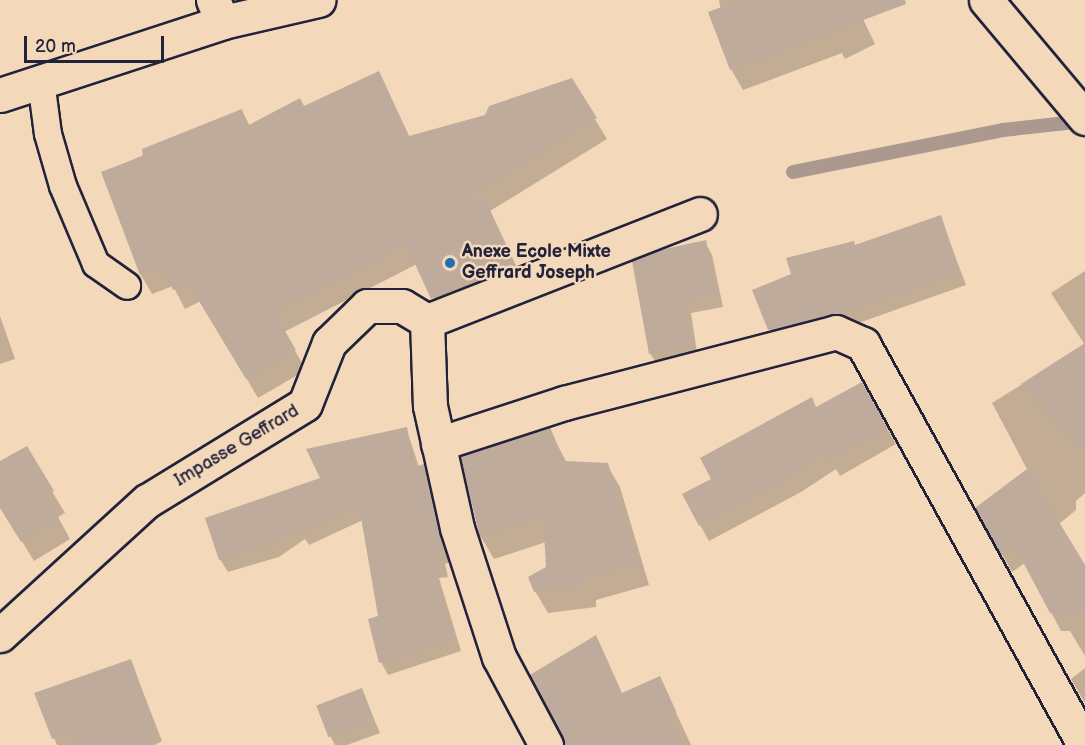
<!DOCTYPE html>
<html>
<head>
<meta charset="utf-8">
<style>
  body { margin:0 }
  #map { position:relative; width:1085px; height:745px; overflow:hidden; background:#f3d8ba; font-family:"Balsamiq Sans",sans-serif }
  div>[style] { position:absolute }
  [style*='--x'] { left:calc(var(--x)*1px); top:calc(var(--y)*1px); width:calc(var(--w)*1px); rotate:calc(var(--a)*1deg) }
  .shadow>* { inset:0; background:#0003 }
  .stream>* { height:14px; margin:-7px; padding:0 7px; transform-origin:7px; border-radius:7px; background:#ab998f }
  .building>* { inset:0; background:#bfab9b; transform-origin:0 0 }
  .roads { filter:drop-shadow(2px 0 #22223b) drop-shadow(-2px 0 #22223b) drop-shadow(0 2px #22223b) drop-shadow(0 -2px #22223b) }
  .service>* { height:26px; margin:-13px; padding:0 13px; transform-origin:13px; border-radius:13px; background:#f3d8ba }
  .minor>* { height:33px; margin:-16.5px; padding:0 16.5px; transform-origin:16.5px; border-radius:16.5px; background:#f3d8ba }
  .tertiary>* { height:33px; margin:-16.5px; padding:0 16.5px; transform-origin:16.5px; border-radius:16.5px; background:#f3d8ba }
  .dots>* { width:16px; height:16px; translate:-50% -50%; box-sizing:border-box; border:3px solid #f3d8ba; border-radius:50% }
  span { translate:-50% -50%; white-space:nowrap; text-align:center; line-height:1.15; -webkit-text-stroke:5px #f3d8ba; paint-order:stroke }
  .poi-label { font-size:18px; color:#22223b; font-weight:700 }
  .left { translate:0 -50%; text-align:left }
  .street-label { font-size:18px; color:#22223b }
  .scale { position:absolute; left:24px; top:36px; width:140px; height:27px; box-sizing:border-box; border:3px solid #22223b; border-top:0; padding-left:8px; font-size:18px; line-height:21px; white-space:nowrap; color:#22223b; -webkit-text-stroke:4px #f3d8ba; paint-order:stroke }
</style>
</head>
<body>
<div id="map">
  <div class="shadow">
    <i style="clip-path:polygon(719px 0,885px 0,862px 17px,875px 44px,845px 59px,842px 53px,743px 90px,731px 69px)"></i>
    <i style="clip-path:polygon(378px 73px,410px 138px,486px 116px,571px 80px,607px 139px,490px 211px,524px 282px,444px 318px,417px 264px,284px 332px,306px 370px,258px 398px,201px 301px,185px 309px,173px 286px,152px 294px,141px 275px,103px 173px,242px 111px,250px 126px,304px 108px)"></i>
    <i style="clip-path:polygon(940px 216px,966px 285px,847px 327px,776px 342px,754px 291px,855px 246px)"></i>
    <i style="clip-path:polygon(705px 242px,712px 255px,723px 307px,691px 313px,698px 359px,658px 366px,650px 353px)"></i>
    <i style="clip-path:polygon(1085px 271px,1085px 493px,1076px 501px,1076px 510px,1059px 524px,1085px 568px,1085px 656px,1070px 631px,1061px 631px,1025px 563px,1012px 572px,977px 509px,1028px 471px,992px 403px,1085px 345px,1051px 293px)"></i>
    <i style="clip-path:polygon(0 316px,15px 359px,0 364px)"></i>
    <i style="clip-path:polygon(861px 384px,896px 444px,840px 476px,836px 469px,801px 492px,709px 541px,700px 525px,713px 479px,816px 409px)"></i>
    <i style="clip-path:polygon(406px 428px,419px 467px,423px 466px,430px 478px,450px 562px,445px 564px,448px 577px,439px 578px,461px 651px,388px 675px,381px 662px,380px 617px,363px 520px,309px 545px,305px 539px,279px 557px,228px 572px,220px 559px,322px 479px)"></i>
    <i style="clip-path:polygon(549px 429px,567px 463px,607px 465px,620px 487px,649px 585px,596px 600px,596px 607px,548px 613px,535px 591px,548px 568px,546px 542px,494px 559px,481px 537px,462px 457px)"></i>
    <i style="clip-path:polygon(26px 448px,65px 513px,58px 517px,70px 539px,34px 561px,0 505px,0 463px)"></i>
    <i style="clip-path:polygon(131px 661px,162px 741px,155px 745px,57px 745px,36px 694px)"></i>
    <i style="clip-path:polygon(1085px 668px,1085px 703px,1071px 679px)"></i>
    <i style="clip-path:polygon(660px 678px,691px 745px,621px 745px,622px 694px)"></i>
    <i style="clip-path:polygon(361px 689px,380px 733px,347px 745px,335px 745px,330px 736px)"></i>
  </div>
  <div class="stream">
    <i style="--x:793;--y:172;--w:214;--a:-11.3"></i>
    <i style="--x:1003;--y:130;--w:82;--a:-6.3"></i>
  </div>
  <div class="building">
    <i style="clip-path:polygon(741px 0,905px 0,906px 4px,730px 70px,708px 12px)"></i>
    <i style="clip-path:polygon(379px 71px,409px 136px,485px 115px,489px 106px,572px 78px,597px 118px,459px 203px,485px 199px,514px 262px,431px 299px,406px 244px,274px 312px,296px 350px,246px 379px,188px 283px,173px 290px,162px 267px,140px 275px,101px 172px,143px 156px,142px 149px,242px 109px,247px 126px,300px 98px,304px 106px)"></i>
    <i style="clip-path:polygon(941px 215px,960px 272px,840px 314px,768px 330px,752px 290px,791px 274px,786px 258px,854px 241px,855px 245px)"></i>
    <i style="clip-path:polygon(706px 240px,716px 294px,684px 300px,692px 347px,649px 354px,632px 261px,660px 250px)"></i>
    <i style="clip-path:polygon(1085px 343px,1085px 455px,1021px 384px)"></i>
    <i style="clip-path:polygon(862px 382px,887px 427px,829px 460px,825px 453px,792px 475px,699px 526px,682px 494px,711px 479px,700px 458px,812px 397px,816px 407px)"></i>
    <i style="clip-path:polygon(407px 427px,415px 467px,424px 464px,444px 549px,439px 551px,442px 564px,433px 566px,455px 638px,379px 663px,368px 619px,378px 616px,359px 506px,300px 533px,297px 528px,272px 544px,219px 560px,205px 518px,320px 478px,306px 449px)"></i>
    <i style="clip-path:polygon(550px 427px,564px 461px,608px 463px,623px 513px,622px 526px,626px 524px,638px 563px,584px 578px,584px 585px,534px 592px,528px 577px,546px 567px,543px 516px,480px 537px,460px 456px)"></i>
    <i style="clip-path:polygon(27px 446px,54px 491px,47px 495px,59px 518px,21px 542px,0 508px,0 461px)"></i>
    <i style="clip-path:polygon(1027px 469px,1085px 565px,1085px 613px,1050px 613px,1014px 545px,1001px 556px,975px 508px)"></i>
    <i style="clip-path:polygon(596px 635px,622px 693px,660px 676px,676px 711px,666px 715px,683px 745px,565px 745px,530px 675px)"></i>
    <i style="clip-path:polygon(131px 659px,156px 729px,149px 731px,152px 745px,79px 745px,76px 733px,52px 739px,34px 693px)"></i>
    <i style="left:362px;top:688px;width:34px;height:49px;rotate:69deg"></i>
  </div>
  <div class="roads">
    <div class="service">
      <i style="--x:41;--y:81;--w:53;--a:82.5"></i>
      <i style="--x:48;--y:134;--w:54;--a:73.9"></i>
      <i style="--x:63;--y:186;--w:85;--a:67.1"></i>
      <i style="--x:96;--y:264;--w:38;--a:35"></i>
    </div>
    <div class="minor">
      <i style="--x:213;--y:0;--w:24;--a:66"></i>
      <i style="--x:427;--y:321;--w:85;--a:88"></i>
      <i style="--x:430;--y:406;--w:125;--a:77.5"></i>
      <i style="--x:457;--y:528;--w:136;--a:72"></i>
      <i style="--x:499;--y:657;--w:100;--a:61.9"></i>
      <i style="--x:438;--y:444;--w:133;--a:-18"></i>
      <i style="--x:564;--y:403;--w:281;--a:-14.6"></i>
      <i style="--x:836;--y:332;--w:30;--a:24"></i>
      <i style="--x:863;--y:344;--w:458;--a:61.1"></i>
      <i style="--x:0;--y:635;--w:199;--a:-42.4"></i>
      <i style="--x:147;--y:501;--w:185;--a:-31.5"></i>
      <i style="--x:305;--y:404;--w:66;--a:-68.5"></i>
      <i style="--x:329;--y:343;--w:53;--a:-44.2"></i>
      <i style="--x:367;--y:306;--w:35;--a:0"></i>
      <i style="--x:402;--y:306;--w:29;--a:31"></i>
      <i style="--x:427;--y:321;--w:293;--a:-21.4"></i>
    </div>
    <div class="tertiary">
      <i style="--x:986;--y:0;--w:154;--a:50"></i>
      <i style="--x:0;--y:95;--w:235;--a:-18.1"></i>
      <i style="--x:223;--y:22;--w:98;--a:-13"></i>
    </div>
  </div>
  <div class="dots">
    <i style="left:450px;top:263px;background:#1f6fb2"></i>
  </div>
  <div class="poi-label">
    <span class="left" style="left:462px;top:263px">Anexe Ecole Mixte<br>Geffrard Joseph</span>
  </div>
  <div class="street-label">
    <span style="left:237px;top:446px;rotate:-31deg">Impasse Geffrard</span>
  </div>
  <div class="scale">20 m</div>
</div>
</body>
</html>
